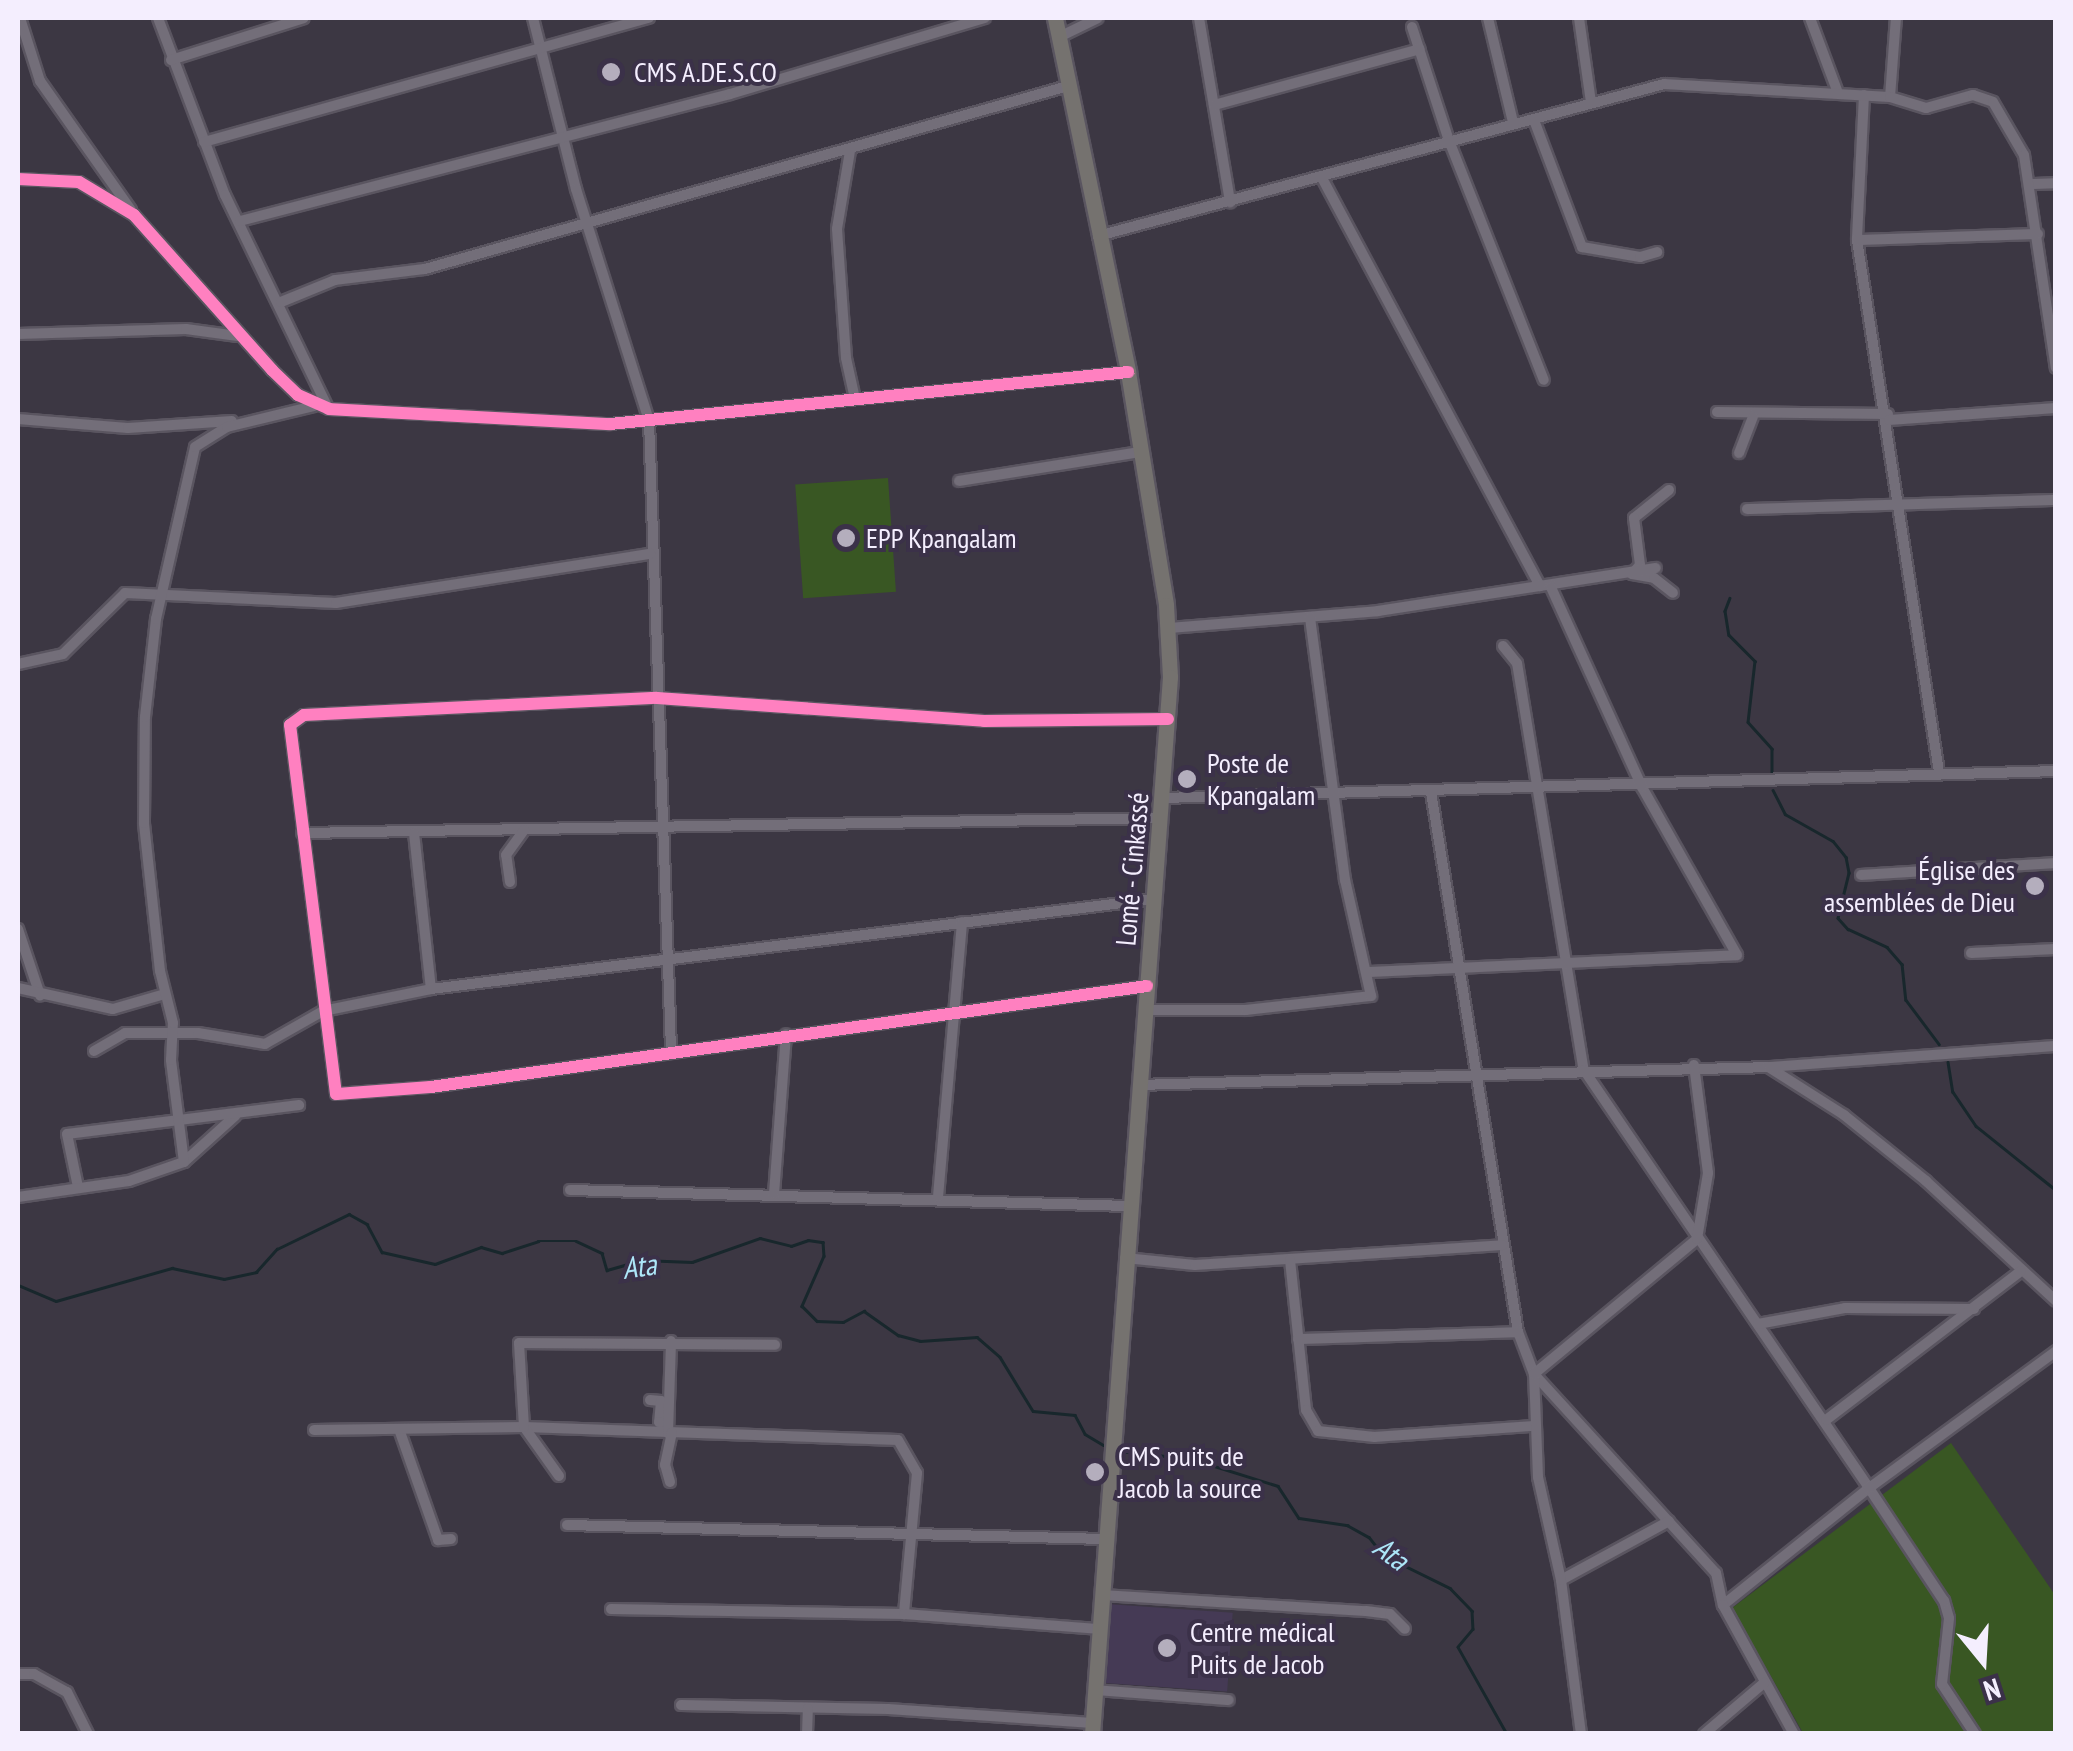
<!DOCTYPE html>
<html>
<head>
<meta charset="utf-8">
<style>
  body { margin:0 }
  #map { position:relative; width:2073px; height:1751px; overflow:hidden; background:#3c3743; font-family:"PT Sans Narrow",sans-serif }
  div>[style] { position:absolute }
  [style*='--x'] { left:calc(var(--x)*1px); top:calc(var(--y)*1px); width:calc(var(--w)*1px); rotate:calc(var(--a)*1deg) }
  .built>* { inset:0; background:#453a55; transform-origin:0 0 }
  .green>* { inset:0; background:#395723; transform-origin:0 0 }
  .stream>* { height:2.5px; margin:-1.25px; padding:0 1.25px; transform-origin:1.25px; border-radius:1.25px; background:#18272c }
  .roads { filter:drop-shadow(2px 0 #5a5560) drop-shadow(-2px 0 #5a5560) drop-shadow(0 2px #5a5560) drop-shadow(0 -2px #5a5560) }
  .minor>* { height:10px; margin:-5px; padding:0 5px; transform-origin:5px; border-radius:5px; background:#736e79 }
  .highway>* { height:15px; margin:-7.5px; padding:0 7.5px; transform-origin:7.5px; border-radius:7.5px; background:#75726f }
  .cycleway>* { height:12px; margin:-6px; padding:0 6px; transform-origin:6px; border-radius:6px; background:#ff80c0 }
  .dots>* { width:28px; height:28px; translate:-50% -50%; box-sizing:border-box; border:5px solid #3b3149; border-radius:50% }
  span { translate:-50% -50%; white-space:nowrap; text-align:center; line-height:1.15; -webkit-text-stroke:8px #3b3149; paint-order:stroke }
  .poi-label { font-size:28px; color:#f4eefe }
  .left { translate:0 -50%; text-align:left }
  .right { translate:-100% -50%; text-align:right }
  .street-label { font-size:28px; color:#f4eefe }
  .water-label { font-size:30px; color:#ade6f8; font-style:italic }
  .frame { position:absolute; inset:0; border:20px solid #f4eefe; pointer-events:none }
  .north { position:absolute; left:1933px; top:1611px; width:100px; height:100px; -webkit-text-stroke:8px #3b3149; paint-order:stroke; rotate:162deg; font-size:28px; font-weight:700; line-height:40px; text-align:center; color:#f4eefe }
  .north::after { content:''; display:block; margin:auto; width:35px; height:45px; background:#f4eefe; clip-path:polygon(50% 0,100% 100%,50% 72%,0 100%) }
</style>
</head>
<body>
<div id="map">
  <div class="built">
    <i style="left:1107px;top:1604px;width:126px;height:79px;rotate:4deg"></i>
  </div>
  <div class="green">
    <i style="left:888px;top:478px;width:114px;height:93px;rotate:86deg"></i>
    <i style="clip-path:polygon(1951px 1443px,2055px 1595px,2055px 1733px,1803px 1733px,1732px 1608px)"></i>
  </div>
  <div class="stream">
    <i style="--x:1730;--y:598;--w:14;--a:111"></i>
    <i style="--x:1725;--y:611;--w:24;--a:81"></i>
    <i style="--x:1729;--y:635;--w:37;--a:45"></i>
    <i style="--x:1755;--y:661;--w:61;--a:96.5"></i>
    <i style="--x:1748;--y:722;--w:36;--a:48"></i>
    <i style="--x:1772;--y:749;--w:24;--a:90"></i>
    <i style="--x:1773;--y:790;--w:27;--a:63"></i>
    <i style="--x:1785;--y:814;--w:55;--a:29.4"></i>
    <i style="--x:1833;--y:841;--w:21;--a:51"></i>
    <i style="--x:1846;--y:857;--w:16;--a:79"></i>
    <i style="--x:1849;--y:873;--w:46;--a:103.7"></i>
    <i style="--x:1838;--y:918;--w:15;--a:48"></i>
    <i style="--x:1848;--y:929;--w:43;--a:24.8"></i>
    <i style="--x:1887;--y:947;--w:23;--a:49"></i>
    <i style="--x:1902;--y:964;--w:36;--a:84"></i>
    <i style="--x:1906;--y:1000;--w:55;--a:53.1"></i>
    <i style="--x:1948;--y:1062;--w:30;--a:81"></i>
    <i style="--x:1953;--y:1092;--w:41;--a:55.9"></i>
    <i style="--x:1976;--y:1126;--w:102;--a:38.7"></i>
    <i style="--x:18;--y:1285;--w:41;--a:22.8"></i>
    <i style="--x:56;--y:1301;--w:121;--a:-15.9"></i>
    <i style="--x:172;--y:1268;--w:53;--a:11.9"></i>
    <i style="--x:224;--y:1279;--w:33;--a:-12"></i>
    <i style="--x:256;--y:1272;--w:31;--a:-48"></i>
    <i style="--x:277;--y:1249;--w:80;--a:-25.9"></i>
    <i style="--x:349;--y:1214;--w:21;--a:29"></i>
    <i style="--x:367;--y:1224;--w:32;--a:62"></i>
    <i style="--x:382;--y:1252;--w:54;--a:12.8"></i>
    <i style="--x:435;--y:1264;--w:49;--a:-20.3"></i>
    <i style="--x:481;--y:1247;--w:22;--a:16"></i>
    <i style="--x:502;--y:1253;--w:38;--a:-18"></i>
    <i style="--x:538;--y:1241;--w:38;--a:0"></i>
    <i style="--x:576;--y:1241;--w:29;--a:25"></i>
    <i style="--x:602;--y:1253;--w:18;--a:74"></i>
    <i style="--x:607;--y:1270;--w:35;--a:-16"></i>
    <i style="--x:641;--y:1260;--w:51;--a:2.2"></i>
    <i style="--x:692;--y:1262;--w:72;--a:-19.4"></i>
    <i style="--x:760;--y:1238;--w:32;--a:14"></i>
    <i style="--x:791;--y:1246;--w:18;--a:-19"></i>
    <i style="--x:808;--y:1240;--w:15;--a:8"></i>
    <i style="--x:823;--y:1242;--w:14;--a:86"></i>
    <i style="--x:824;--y:1256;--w:55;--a:113.7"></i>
    <i style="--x:802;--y:1306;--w:21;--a:45"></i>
    <i style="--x:817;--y:1321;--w:26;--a:2"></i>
    <i style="--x:843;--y:1322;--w:24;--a:-28"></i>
    <i style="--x:864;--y:1311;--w:42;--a:35.2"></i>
    <i style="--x:898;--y:1335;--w:23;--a:15"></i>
    <i style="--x:920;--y:1341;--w:57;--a:-4"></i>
    <i style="--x:977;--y:1337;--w:30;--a:41"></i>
    <i style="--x:1000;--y:1357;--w:63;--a:58.6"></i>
    <i style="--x:1033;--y:1411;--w:42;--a:5.4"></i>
    <i style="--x:1075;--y:1415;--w:21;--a:62"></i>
    <i style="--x:1085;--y:1434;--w:21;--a:31"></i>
    <i style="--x:1121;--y:1451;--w:71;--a:6.4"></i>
    <i style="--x:1192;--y:1459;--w:90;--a:17.4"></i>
    <i style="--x:1278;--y:1486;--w:38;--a:57"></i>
    <i style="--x:1299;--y:1518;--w:49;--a:8.3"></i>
    <i style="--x:1347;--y:1525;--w:25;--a:29"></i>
    <i style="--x:1369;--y:1537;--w:23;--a:52"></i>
    <i style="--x:1383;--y:1555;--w:75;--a:26.2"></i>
    <i style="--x:1450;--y:1588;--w:32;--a:46"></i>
    <i style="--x:1472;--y:1611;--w:18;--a:87"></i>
    <i style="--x:1473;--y:1629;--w:23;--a:130"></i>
    <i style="--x:1458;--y:1647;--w:100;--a:60.6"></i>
  </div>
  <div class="roads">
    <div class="minor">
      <i style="--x:20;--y:18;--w:66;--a:72.4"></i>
      <i style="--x:40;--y:81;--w:158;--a:54.8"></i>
      <i style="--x:158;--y:18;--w:189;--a:69.3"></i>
      <i style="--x:225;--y:195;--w:237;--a:64.2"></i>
      <i style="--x:533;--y:18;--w:176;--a:75.9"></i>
      <i style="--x:576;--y:189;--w:242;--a:72.5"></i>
      <i style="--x:649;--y:420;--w:629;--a:88"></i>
      <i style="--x:1199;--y:18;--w:187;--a:80.4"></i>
      <i style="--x:1488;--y:18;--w:107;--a:76.5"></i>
      <i style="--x:1579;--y:18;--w:85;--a:81.9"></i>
      <i style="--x:1810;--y:18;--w:80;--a:69.5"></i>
      <i style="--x:1412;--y:27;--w:117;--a:72"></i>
      <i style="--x:1448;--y:138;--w:260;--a:68.4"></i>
      <i style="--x:1059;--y:37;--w:43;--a:-26"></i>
      <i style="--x:171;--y:60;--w:139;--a:-17.5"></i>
      <i style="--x:1864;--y:95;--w:145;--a:92.8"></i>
      <i style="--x:1857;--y:240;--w:538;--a:81.24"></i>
      <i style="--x:1890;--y:97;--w:79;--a:-85.7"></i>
      <i style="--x:1214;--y:105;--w:213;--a:-15.2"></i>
      <i style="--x:1534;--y:120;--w:136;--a:69.3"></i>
      <i style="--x:1582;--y:247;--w:59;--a:9.8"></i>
      <i style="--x:1640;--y:257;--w:18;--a:-16"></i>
      <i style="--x:204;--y:142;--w:462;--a:-15.6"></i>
      <i style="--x:850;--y:151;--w:79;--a:99.5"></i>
      <i style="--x:837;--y:229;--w:129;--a:86"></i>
      <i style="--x:846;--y:358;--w:42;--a:77.6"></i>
      <i style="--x:1321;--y:176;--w:465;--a:61.9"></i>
      <i style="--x:18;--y:179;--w:61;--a:2.8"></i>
      <i style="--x:79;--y:182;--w:64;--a:31"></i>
      <i style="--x:134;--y:215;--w:208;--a:48.3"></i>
      <i style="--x:272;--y:370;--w:36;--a:44"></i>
      <i style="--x:298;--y:395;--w:34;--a:24"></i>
      <i style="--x:329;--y:409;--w:281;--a:3.1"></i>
      <i style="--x:610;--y:424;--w:521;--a:-5.73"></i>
      <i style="--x:2032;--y:184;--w:24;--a:-2"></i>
      <i style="--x:240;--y:221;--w:506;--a:-14.53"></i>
      <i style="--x:730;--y:94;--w:266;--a:-16.6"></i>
      <i style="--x:1098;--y:236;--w:586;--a:-15.03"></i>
      <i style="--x:1664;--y:84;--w:226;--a:3.3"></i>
      <i style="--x:1890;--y:97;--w:38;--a:17"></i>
      <i style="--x:1926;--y:108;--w:49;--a:-15.5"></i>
      <i style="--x:1973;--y:95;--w:21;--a:19"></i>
      <i style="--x:1993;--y:102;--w:61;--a:59.7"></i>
      <i style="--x:2024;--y:155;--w:215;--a:81.5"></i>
      <i style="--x:1857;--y:240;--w:181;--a:-1.9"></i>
      <i style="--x:281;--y:302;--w:58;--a:-22.2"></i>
      <i style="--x:335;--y:280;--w:91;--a:-7"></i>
      <i style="--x:425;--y:269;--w:669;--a:-15.89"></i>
      <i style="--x:18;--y:334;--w:168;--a:-1.7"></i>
      <i style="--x:186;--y:329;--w:52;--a:7.7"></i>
      <i style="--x:1717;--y:412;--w:171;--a:0.7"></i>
      <i style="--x:18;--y:419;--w:110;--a:4.7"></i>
      <i style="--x:128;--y:428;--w:104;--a:-3.9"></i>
      <i style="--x:1889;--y:420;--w:167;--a:-4.1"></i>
      <i style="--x:1739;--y:453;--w:39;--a:-69"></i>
      <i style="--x:959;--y:481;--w:183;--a:-9.1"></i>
      <i style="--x:1669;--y:490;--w:45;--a:141.3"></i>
      <i style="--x:1634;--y:518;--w:47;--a:82.7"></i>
      <i style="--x:1640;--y:565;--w:12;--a:132"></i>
      <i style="--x:1632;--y:574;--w:22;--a:10"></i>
      <i style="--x:1654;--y:578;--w:24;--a:38"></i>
      <i style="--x:1747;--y:509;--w:309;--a:-1.7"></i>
      <i style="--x:1168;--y:628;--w:211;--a:-4.6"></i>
      <i style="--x:1378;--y:611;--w:281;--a:-8.8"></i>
      <i style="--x:1503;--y:646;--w:22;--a:51"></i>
      <i style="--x:1517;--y:663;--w:412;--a:80.7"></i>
      <i style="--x:1584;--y:1070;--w:506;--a:55.71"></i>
      <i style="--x:1869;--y:1488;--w:187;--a:141.3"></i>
      <i style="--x:18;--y:664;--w:46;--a:-12.5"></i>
      <i style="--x:63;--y:654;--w:87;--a:-44.5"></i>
      <i style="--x:125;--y:593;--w:211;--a:2.7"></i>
      <i style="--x:336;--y:603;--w:318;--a:-8.9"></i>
      <i style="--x:1431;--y:792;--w:547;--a:80.85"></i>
      <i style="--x:1518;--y:1332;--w:45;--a:69.1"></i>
      <i style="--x:1534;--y:1374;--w:270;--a:47.6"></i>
      <i style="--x:1716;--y:1573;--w:33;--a:78"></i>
      <i style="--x:1723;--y:1605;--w:147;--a:61.2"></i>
      <i style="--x:1163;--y:798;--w:893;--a:-1.73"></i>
      <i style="--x:302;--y:833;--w:860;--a:-1"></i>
      <i style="--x:414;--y:833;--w:157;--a:83.8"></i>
      <i style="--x:1861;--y:875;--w:195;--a:-3.5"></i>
      <i style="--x:510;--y:882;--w:27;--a:-98"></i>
      <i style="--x:506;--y:855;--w:31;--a:-54"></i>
      <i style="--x:18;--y:929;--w:70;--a:71.6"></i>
      <i style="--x:1971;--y:953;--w:85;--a:-2.7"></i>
      <i style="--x:1369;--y:972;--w:368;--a:-2.6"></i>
      <i style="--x:1737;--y:955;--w:193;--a:-119.5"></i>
      <i style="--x:1642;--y:787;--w:220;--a:-114.5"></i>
      <i style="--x:1147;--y:986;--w:723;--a:171.97"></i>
      <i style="--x:431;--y:1087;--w:95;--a:175.8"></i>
      <i style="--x:336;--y:1094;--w:372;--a:-97.1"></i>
      <i style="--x:290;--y:725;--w:17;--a:-36"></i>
      <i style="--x:304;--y:715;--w:353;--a:-2.8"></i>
      <i style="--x:657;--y:698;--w:328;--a:4"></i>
      <i style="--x:984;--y:721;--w:184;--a:-0.6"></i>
      <i style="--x:18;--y:988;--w:97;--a:12.5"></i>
      <i style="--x:113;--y:1009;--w:54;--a:-16.1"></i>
      <i style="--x:1145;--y:1010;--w:101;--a:0"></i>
      <i style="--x:1246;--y:1010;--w:126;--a:-6.4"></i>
      <i style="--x:1371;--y:996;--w:119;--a:-102.6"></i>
      <i style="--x:1345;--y:880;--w:265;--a:-97.6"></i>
      <i style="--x:94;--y:1051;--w:36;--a:-30"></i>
      <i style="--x:125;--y:1033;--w:73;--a:0"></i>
      <i style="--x:198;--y:1033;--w:68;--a:9.3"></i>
      <i style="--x:265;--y:1044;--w:67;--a:-29.6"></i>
      <i style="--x:323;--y:1011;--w:110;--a:-11.5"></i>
      <i style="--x:431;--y:989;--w:729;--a:-7.1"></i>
      <i style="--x:1770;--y:1068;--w:88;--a:32.4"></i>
      <i style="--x:1844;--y:1115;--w:105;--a:38.8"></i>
      <i style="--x:1926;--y:1181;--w:177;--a:42.7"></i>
      <i style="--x:1138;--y:1085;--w:631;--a:-1.63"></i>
      <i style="--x:1769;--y:1067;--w:288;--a:-4.2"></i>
      <i style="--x:184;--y:1162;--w:69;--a:-42"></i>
      <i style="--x:78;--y:1187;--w:54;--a:-101.7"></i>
      <i style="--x:67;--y:1134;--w:234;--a:-7.1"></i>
      <i style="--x:570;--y:1190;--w:558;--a:1.64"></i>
      <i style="--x:774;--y:1194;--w:160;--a:-85.7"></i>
      <i style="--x:18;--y:1197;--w:112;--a:-8.2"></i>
      <i style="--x:129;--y:1181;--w:58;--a:-19.1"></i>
      <i style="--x:184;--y:1162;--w:103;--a:-97.3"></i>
      <i style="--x:171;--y:1060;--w:37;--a:-87"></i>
      <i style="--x:173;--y:1023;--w:54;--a:-104"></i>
      <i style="--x:160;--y:971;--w:149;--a:-96.2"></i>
      <i style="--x:144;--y:823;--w:106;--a:-89.5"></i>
      <i style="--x:145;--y:717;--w:99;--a:-83.6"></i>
      <i style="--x:156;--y:619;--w:176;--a:-77.2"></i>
      <i style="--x:195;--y:447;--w:38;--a:-32"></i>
      <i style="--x:227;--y:427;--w:89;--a:-13.6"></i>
      <i style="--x:938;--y:1197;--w:276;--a:-85"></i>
      <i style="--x:1125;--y:1258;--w:70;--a:5.7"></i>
      <i style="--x:1195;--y:1265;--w:308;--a:-3.7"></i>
      <i style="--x:1290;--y:1260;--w:151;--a:83.9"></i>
      <i style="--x:1306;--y:1410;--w:24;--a:60"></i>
      <i style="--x:1318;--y:1431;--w:57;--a:6"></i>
      <i style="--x:1375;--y:1437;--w:158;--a:-4"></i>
      <i style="--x:1758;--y:1324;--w:88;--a:-10.4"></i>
      <i style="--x:1845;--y:1308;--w:129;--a:0.4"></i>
      <i style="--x:1298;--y:1339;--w:220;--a:-1.8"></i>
      <i style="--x:650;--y:1400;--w:11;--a:5"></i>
      <i style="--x:661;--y:1401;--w:21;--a:95"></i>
      <i style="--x:659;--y:1422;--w:9;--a:13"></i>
      <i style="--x:1826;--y:1420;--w:245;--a:-37.4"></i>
      <i style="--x:399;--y:1429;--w:118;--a:70.6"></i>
      <i style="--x:438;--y:1540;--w:13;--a:-4"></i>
      <i style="--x:314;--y:1430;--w:210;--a:-0.8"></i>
      <i style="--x:524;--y:1427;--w:374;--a:2"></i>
      <i style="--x:898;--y:1440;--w:38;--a:60"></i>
      <i style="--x:917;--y:1473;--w:142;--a:95.3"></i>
      <i style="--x:668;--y:1433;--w:92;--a:-88.1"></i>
      <i style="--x:559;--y:1476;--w:60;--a:-125.5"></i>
      <i style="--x:524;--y:1427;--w:84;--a:-93.4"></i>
      <i style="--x:519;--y:1343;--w:256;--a:0.4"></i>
      <i style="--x:670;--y:1482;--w:18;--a:-106"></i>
      <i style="--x:665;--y:1465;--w:33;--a:-78"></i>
      <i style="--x:567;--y:1525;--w:539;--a:1.49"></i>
      <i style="--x:1561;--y:1580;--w:123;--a:-28.6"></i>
      <i style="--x:1102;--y:1595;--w:264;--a:3.5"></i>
      <i style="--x:1366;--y:1611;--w:24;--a:7"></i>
      <i style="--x:1390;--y:1614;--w:21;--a:45"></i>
      <i style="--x:611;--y:1609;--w:293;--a:1"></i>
      <i style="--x:904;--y:1614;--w:197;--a:4.4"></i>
      <i style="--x:18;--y:1674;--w:16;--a:0"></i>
      <i style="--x:34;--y:1674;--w:38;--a:29"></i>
      <i style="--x:67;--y:1692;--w:47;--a:63.4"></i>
      <i style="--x:1095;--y:1690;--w:134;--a:4.3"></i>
      <i style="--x:681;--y:1705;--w:207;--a:1.1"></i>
      <i style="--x:888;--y:1709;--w:205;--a:3.9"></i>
      <i style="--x:807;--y:1734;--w:25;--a:-88"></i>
      <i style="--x:1581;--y:1734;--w:155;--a:-97.4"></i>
      <i style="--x:1561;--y:1580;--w:106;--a:-102.6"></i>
      <i style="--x:1538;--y:1477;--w:103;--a:-92.2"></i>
      <i style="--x:1534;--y:1374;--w:212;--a:-39.6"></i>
      <i style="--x:1697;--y:1239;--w:67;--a:-80.5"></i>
      <i style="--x:1708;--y:1173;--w:109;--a:-97.4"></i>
      <i style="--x:1704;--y:1734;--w:79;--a:-40.4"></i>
      <i style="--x:1975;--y:1734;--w:60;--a:-123.4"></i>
      <i style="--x:1942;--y:1684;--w:66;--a:-83.9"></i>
      <i style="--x:1949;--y:1618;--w:18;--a:-106"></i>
      <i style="--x:1944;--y:1601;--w:136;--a:-123.6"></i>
      <i style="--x:1869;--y:1488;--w:232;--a:-36.2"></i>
    </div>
    <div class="highway">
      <i style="--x:1055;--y:18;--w:361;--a:78.3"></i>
      <i style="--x:1128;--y:372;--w:236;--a:80.7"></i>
      <i style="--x:1166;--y:605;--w:72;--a:86.8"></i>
      <i style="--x:1170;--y:677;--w:1060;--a:94.22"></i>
    </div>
  </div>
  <div class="cycleway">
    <i style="--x:18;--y:179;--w:61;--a:2.8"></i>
    <i style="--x:79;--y:182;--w:64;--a:31"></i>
    <i style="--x:134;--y:215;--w:208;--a:48.3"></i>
    <i style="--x:272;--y:370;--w:36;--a:44"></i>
    <i style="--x:298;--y:395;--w:34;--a:24"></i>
    <i style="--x:329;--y:409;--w:281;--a:3.1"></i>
    <i style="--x:610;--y:424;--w:521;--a:-5.73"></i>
    <i style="--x:1147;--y:986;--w:723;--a:171.97"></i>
    <i style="--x:431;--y:1087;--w:95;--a:175.8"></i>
    <i style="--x:336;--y:1094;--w:372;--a:-97.1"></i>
    <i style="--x:290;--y:725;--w:17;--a:-36"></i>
    <i style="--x:304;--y:715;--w:353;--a:-2.8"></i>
    <i style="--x:657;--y:698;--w:328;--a:4"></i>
    <i style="--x:984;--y:721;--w:184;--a:-0.6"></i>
  </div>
  <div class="dots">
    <i style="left:611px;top:72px;background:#b4aebd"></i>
    <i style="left:846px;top:538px;background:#b4aebd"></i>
    <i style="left:1187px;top:779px;background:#b4aebd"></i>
    <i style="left:2035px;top:886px;background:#b4aebd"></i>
    <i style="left:1095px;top:1472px;background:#b4aebd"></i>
    <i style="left:1167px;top:1648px;background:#b4aebd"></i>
  </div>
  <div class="poi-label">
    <span class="left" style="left:634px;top:72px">CMS A.DE.S.CO</span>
    <span class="left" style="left:866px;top:538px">EPP Kpangalam</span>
    <span class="left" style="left:1207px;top:779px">Poste de<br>Kpangalam</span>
    <span class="right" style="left:2015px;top:886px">Église des<br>assemblées de Dieu</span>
    <span class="left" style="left:1118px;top:1472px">CMS puits de<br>Jacob la source</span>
    <span class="left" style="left:1190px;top:1648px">Centre médical<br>Puits de Jacob</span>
  </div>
  <div class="street-label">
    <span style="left:1132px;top:869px;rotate:-85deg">Lomé - Cinkassé</span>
  </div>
  <div class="water-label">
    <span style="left:639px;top:1266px;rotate:-8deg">Ata</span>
    <span style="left:1391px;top:1553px;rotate:36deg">Ata</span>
  </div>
  <div class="frame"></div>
  <div class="north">N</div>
</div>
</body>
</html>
